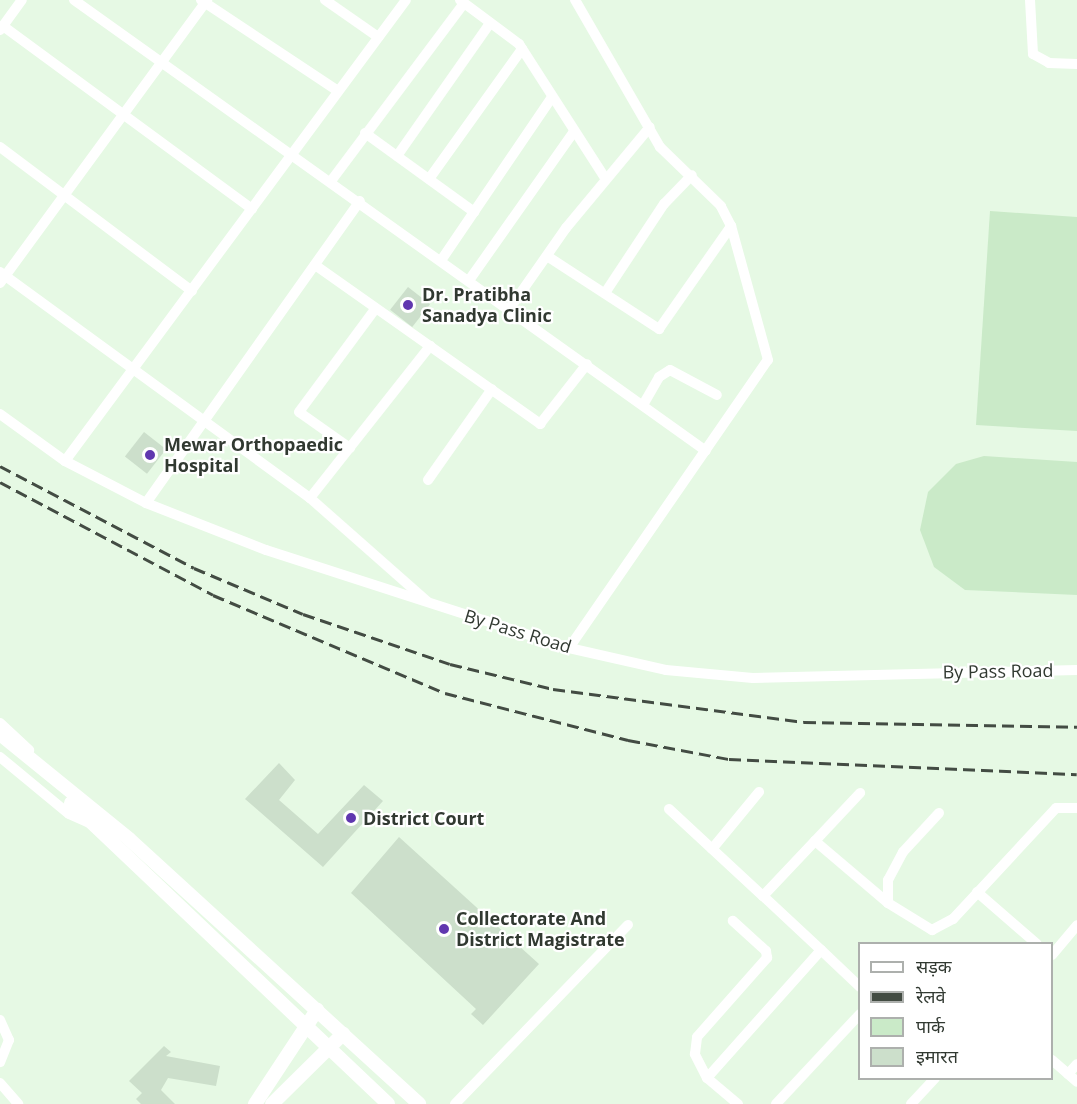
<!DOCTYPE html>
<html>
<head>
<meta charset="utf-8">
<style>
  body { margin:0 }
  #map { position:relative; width:1077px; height:1104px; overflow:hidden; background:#e6f9e4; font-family:"Open Sans","Noto Sans Devanagari",sans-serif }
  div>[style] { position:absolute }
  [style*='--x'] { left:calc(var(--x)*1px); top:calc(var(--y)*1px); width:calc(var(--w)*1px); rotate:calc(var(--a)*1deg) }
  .green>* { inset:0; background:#caeac8 }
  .building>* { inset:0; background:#ccdfcb; transform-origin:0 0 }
  .minor>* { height:10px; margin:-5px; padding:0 5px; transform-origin:5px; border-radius:5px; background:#fff }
  .major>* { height:14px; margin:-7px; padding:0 7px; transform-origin:7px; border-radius:7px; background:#fff }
  .rail>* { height:3px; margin-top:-1.5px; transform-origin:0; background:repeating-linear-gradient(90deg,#434c43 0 12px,transparent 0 18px) }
  .dots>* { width:16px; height:16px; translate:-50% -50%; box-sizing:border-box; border:3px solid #fff; border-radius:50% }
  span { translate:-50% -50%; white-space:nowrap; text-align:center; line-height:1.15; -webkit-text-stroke:4.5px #fff; paint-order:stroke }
  .poi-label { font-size:18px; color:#313931; font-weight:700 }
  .left { translate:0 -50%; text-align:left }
  .street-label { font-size:18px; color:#313931 }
  .legend { position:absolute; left:858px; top:942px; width:195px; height:138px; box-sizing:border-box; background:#fff; border:2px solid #adb0ad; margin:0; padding:8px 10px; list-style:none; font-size:18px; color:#313931 }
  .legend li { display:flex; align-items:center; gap:12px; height:30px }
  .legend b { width:30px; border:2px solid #adb0ad }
</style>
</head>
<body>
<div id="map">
  <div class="green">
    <i style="clip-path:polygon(990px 211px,1077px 217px,1077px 431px,976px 425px)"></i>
    <i style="clip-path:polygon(984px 456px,1077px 462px,1077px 595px,965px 590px,934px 567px,920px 530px,928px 492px,956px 464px)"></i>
  </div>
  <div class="building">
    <i style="left:408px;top:287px;width:28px;height:29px;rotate:38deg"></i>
    <i style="left:144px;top:432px;width:28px;height:31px;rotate:38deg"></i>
    <i style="clip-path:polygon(279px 763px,295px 780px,279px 800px,318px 834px,364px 785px,383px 801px,323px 867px,245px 799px)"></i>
    <i style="clip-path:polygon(399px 837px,539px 964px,483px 1025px,471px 1014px,476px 1009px,351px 893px)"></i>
    <i style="clip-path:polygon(164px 1046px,171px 1052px,166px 1056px,220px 1066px,216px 1086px,168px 1078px,161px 1090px,175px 1104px,141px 1104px,136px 1099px,142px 1093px,129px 1081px)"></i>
  </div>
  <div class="minor">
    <i style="--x:74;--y:0;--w:776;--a:35.51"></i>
    <i style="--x:201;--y:0;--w:164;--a:33.6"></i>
    <i style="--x:325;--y:0;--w:65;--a:34.9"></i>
    <i style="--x:460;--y:0;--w:74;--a:36.7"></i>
    <i style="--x:519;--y:44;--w:159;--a:57.3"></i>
    <i style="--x:1030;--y:0;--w:54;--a:86.8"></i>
    <i style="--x:1033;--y:54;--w:18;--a:29"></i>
    <i style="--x:1049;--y:63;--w:28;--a:2"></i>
    <i style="--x:3;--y:26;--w:309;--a:36.3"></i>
    <i style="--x:0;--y:30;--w:37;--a:-54"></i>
    <i style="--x:365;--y:133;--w:135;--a:35.9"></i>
    <i style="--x:0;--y:147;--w:240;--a:36.9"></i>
    <i style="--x:397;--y:156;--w:162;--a:-55"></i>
    <i style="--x:429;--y:179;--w:160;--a:-54.4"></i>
    <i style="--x:331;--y:181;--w:222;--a:-53.2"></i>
    <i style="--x:547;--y:256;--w:134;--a:33.1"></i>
    <i style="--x:659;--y:329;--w:126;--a:-55"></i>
    <i style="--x:442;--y:259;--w:196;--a:-55.8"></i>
    <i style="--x:315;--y:265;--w:276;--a:35.2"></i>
    <i style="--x:540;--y:424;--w:76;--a:-51.9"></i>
    <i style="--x:0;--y:272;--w:384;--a:36.1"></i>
    <i style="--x:310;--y:498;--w:156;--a:41.4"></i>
    <i style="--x:470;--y:279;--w:179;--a:-54.8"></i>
    <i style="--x:0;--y:283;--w:351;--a:-53.8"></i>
    <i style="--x:605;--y:293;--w:107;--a:-56.5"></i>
    <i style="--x:664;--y:204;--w:40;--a:-46"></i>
    <i style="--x:510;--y:308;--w:98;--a:-55"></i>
    <i style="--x:566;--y:228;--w:131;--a:-50.3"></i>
    <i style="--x:643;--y:405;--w:32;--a:-60"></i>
    <i style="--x:659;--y:377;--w:13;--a:-32"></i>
    <i style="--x:670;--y:370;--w:53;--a:28"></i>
    <i style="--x:0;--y:414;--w:80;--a:35.9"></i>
    <i style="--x:65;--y:461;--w:91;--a:27.4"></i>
    <i style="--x:146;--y:503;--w:129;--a:21.4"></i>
    <i style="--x:266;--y:550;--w:318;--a:17.9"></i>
    <i style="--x:569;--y:648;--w:99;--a:12.8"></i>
    <i style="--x:666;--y:670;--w:87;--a:5.3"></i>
    <i style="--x:753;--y:678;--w:324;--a:-1.4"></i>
    <i style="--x:350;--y:448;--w:62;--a:-144.8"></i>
    <i style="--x:299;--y:412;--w:129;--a:-53.5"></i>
    <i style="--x:65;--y:461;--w:573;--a:-53.51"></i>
    <i style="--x:428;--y:480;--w:111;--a:-54.9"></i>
    <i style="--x:310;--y:498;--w:194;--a:-51.7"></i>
    <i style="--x:146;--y:503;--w:370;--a:-54.7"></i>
    <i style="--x:569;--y:648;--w:350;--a:-55.4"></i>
    <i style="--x:768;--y:360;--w:139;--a:-105.4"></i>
    <i style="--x:731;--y:226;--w:22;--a:-117"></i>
    <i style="--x:721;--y:206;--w:85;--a:-136"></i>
    <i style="--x:660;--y:147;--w:170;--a:-120"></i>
    <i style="--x:0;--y:723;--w:40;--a:43"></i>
    <i style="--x:0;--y:757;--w:89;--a:39.6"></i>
    <i style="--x:69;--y:814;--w:24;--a:24"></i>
    <i style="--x:669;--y:809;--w:128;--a:42.8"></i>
    <i style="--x:939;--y:813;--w:53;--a:132.7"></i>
    <i style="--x:903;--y:852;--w:32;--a:118"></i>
    <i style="--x:888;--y:880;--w:23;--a:90"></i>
    <i style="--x:888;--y:903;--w:52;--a:31.5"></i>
    <i style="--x:932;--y:930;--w:24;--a:-28"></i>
    <i style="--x:953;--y:919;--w:151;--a:-47.1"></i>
    <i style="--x:1056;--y:808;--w:21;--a:0"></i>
    <i style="--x:815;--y:841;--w:66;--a:-46.8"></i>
    <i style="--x:712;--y:849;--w:74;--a:-50.5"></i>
    <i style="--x:977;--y:892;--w:79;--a:40.9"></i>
    <i style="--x:821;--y:950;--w:79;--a:-137"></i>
    <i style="--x:763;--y:896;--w:76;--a:-46.6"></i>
    <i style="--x:815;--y:841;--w:96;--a:40.3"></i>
    <i style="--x:1052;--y:955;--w:39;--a:-50"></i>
    <i style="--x:0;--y:1020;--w:22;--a:66"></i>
    <i style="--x:9;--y:1040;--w:24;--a:112"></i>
    <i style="--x:1052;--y:1060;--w:33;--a:41"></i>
    <i style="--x:1068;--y:1074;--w:13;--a:-48"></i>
    <i style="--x:707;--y:1078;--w:27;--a:-117"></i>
    <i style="--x:695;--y:1054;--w:17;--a:-83"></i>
    <i style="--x:697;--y:1037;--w:106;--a:-48.5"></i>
    <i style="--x:767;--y:958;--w:7;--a:-98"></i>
    <i style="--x:766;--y:951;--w:45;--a:-137.7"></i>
    <i style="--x:0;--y:1083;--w:28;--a:49"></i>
    <i style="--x:455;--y:1104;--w:249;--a:-46"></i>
    <i style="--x:738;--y:1104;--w:40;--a:-140"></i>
    <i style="--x:707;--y:1078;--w:171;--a:-48.3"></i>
    <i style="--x:821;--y:950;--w:54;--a:43.5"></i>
    <i style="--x:776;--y:1104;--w:123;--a:-47"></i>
    <i style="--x:911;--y:1104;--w:35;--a:-47"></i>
  </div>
  <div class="major">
    <i style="--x:0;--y:734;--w:166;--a:39.1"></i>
    <i style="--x:129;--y:839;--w:393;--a:42.4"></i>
    <i style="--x:71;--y:803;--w:437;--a:43.5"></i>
    <i style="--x:255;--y:1104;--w:113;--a:-56.6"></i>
    <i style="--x:272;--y:1104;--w:100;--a:-44.6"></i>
  </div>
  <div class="rail">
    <i style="--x:0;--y:466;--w:219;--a:27.7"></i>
    <i style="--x:194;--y:568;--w:118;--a:22.9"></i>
    <i style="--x:303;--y:614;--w:155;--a:18.8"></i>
    <i style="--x:450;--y:664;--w:106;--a:13.6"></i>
    <i style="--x:553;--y:689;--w:253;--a:7.5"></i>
    <i style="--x:804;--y:722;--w:273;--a:1"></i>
    <i style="--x:0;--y:482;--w:241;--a:27.9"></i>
    <i style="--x:213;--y:595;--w:252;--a:22.9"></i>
    <i style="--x:445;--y:693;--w:189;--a:14.4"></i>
    <i style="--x:628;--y:740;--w:103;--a:10.7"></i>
    <i style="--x:729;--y:759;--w:348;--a:2.5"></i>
  </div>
  <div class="dots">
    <i style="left:408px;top:305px;background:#6037af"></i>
    <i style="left:150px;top:455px;background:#6037af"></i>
    <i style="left:351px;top:818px;background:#6037af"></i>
    <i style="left:444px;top:929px;background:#6037af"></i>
  </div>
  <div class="poi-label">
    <span class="left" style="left:422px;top:305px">Dr. Pratibha<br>Sanadya Clinic</span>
    <span class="left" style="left:164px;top:455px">Mewar Orthopaedic<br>Hospital</span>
    <span class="left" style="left:363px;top:818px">District Court</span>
    <span class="left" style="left:456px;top:929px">Collectorate And<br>District Magistrate</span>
  </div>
  <div class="street-label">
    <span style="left:518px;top:631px;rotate:17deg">By Pass Road</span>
    <span style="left:998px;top:671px;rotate:-1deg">By Pass Road</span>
  </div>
  <ul class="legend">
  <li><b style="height:8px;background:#fff"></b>सड़क</li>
  <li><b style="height:8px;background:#434c43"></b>रेलवे</li>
  <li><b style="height:16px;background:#caeac8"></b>पार्क</li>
  <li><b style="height:16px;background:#ccdfcb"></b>इमारत</li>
  </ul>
</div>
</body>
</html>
